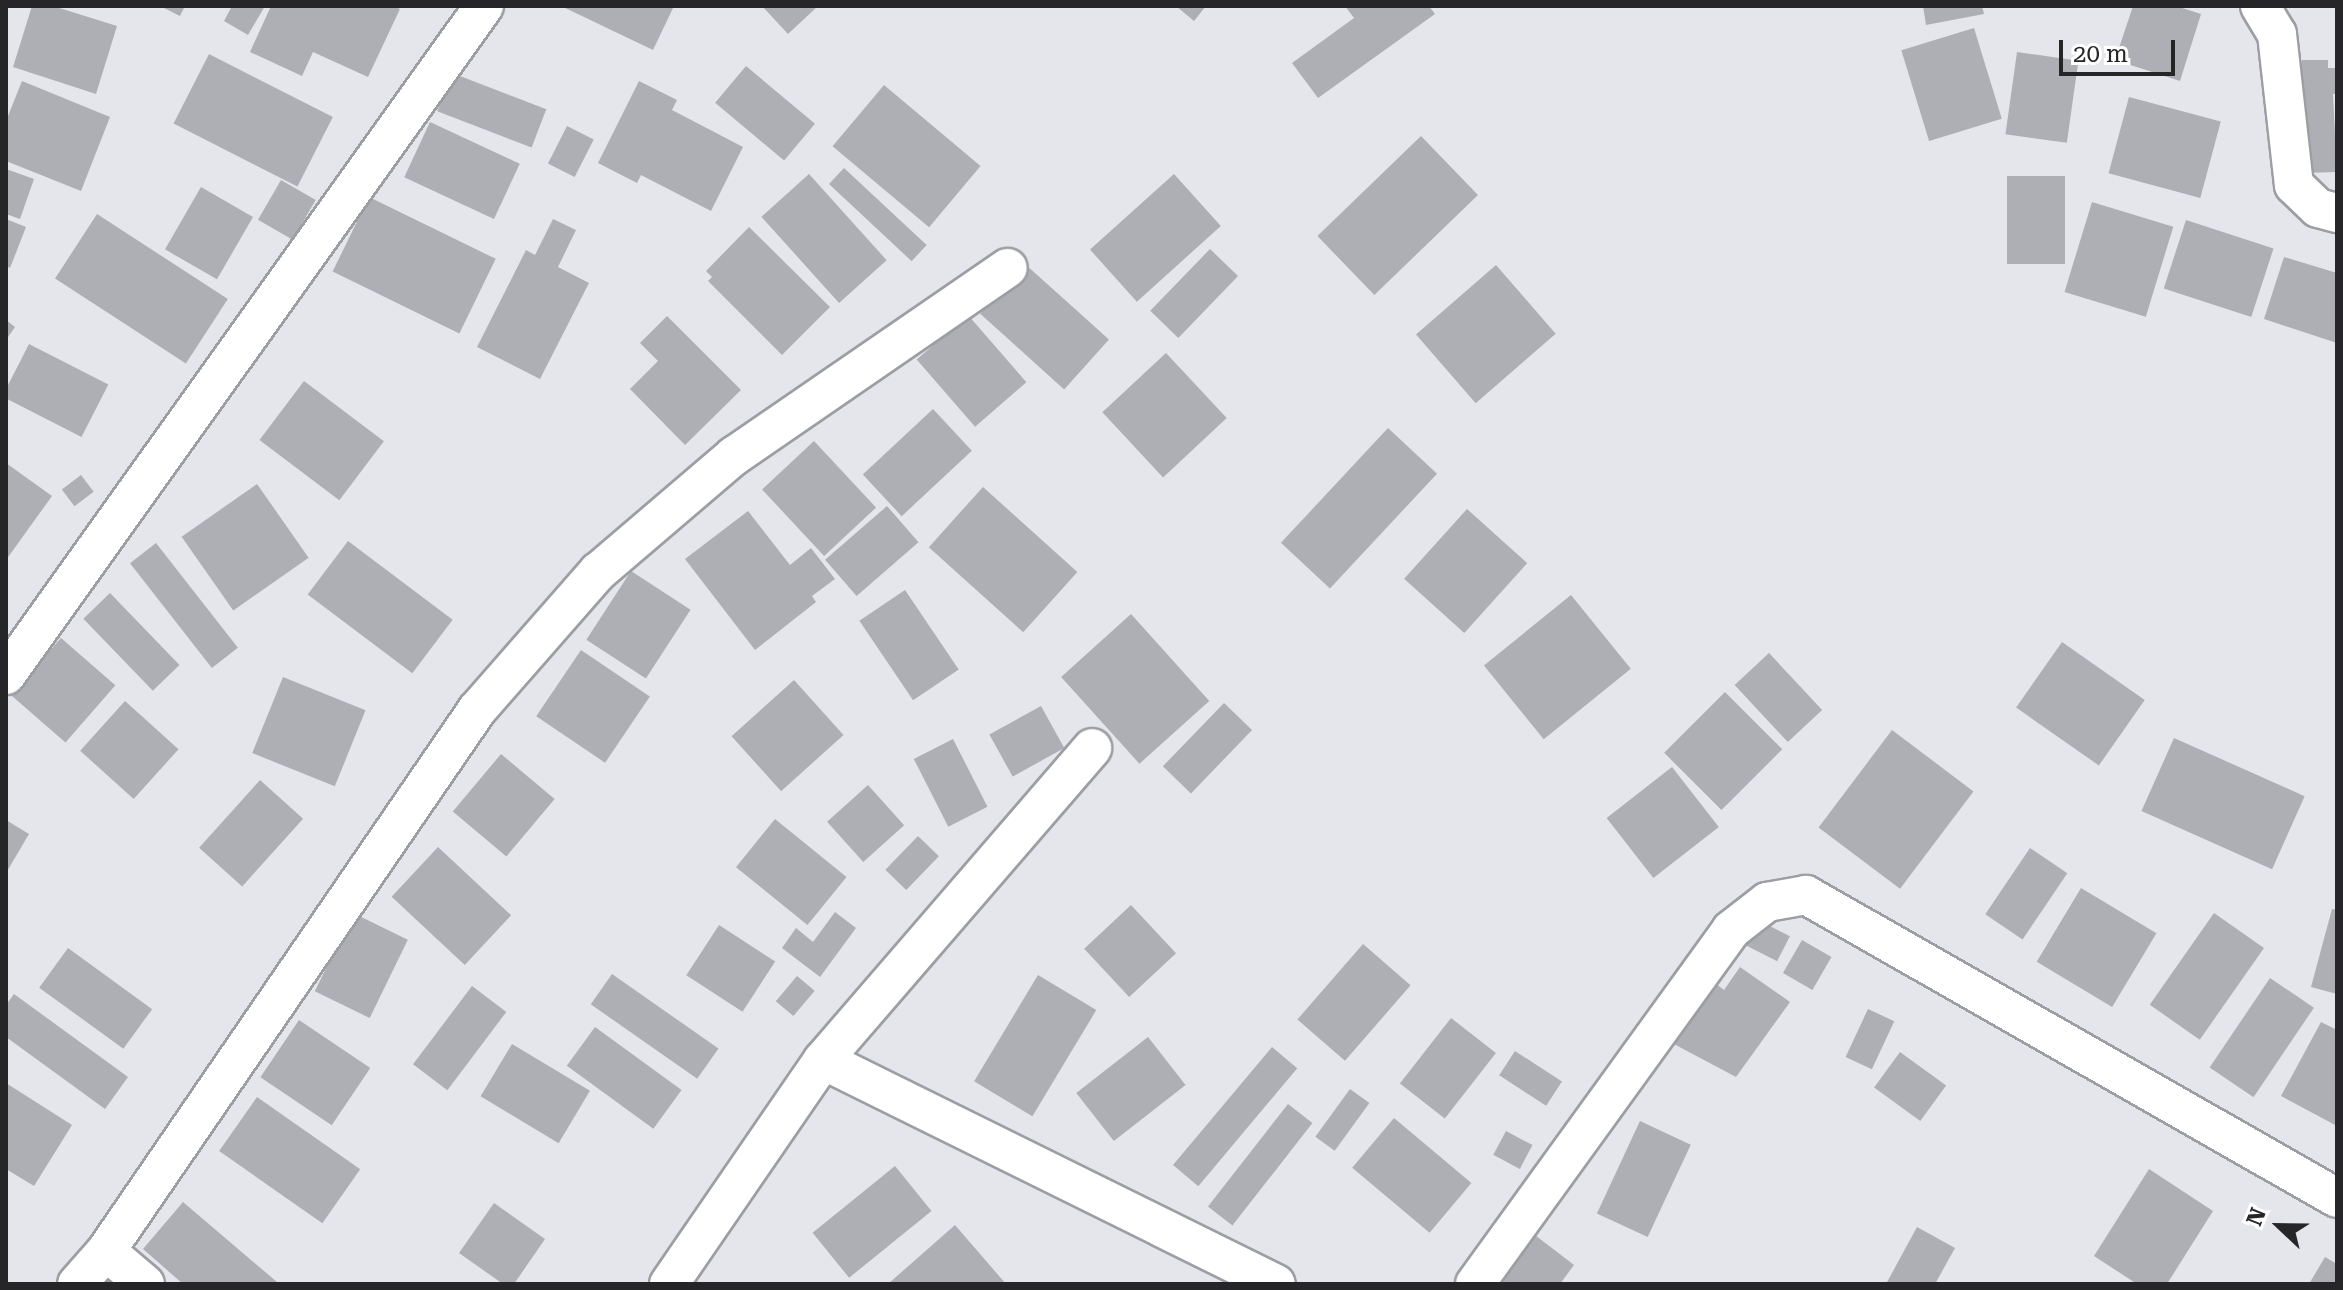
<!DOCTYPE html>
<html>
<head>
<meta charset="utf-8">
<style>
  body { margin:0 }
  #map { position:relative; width:2343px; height:1290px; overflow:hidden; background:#e5e6ec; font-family:"Roboto Serif",serif }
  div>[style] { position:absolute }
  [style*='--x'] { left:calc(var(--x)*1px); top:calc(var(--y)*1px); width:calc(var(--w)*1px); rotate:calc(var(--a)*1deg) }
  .building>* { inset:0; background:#adafb5; transform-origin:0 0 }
  .roads { filter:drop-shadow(2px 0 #9d9ea4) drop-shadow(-2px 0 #9d9ea4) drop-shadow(0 2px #9d9ea4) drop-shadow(0 -2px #9d9ea4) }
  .minor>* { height:38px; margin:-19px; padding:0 19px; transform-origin:19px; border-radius:19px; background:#fff }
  span { translate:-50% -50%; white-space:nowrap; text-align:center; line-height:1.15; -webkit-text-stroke:6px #fff; paint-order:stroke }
  .frame { position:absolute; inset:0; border:8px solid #262629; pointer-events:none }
  .north { position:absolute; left:2239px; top:1186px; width:80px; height:80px; -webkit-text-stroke:6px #fff; paint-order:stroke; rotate:292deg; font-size:22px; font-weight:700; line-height:32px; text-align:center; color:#262629 }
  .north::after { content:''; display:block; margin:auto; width:28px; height:36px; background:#262629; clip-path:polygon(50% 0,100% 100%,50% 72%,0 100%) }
  .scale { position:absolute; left:2059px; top:40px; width:116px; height:36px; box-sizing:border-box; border:4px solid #262629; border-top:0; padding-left:10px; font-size:24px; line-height:28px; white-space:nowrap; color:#262629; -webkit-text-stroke:6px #fff; paint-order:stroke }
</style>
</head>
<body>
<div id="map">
  <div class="building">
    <i style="clip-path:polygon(32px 6px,53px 6px,117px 26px,96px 94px,13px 67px)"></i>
    <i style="clip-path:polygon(160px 6px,185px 6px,180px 16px)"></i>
    <i style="clip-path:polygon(232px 6px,265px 6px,248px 35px,224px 21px)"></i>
    <i style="clip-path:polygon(271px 6px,393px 6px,400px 9px,368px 77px,313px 52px,302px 76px,250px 52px)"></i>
    <i style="clip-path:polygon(561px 6px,674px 6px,653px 50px)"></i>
    <i style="clip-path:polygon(762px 6px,818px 6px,788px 34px)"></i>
    <i style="clip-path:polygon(1176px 6px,1206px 6px,1194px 21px)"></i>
    <i style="clip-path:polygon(1345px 6px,1429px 6px,1435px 14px,1318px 98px,1292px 63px,1354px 18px)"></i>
    <i style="clip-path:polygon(1923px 6px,1982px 6px,1984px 14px,1926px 25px)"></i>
    <i style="clip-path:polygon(2133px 6px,2176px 6px,2201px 14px,2180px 81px,2115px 60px)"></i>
    <i style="left:1974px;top:28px;width:95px;height:76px;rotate:73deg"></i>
    <i style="left:2017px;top:52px;width:62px;height:83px;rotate:8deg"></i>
    <i style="left:209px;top:54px;width:139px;height:78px;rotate:27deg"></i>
    <i style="clip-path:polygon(2302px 60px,2328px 60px,2328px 68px,2337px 68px,2337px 94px,2333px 94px,2337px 172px,2302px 173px)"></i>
    <i style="left:746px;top:66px;width:90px;height:48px;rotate:40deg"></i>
    <i style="left:452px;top:73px;width:101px;height:41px;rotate:21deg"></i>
    <i style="clip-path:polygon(22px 81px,110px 117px,81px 191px,6px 161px,6px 121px)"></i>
    <i style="clip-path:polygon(639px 81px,677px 100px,672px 110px,743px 147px,711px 211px,641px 175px,637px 183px,598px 163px)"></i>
    <i style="left:884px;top:85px;width:126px;height:80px;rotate:40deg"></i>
    <i style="left:2129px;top:97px;width:95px;height:79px;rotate:15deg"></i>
    <i style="left:430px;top:122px;width:99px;height:61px;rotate:25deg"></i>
    <i style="left:567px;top:126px;width:30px;height:42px;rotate:27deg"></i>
    <i style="left:1421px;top:136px;width:82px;height:144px;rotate:46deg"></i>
    <i style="left:844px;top:168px;width:113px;height:22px;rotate:43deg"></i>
    <i style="clip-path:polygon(6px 169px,34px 179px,20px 219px,6px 214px)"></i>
    <i style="left:809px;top:174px;width:116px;height:64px;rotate:48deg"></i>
    <i style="left:1174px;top:174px;width:70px;height:113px;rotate:48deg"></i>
    <i style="left:2007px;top:176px;width:58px;height:88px"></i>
    <i style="left:281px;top:180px;width:40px;height:46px;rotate:30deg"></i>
    <i style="left:201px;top:187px;width:60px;height:72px;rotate:30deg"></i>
    <i style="left:369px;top:197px;width:141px;height:83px;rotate:26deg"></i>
    <i style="left:2092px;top:202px;width:85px;height:94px;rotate:17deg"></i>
    <i style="left:97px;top:214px;width:156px;height:77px;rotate:33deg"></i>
    <i style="clip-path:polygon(6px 219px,26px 227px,10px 268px,6px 266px)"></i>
    <i style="clip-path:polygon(553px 219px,576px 230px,558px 267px,589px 283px,540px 379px,477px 347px,526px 250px,535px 255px)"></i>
    <i style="left:2186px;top:220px;width:92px;height:72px;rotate:18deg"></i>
    <i style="clip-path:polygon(749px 227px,830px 307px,782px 355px,708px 281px,712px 277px,706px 271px)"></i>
    <i style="left:1210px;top:249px;width:39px;height:86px;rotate:44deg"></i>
    <i style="clip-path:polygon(2284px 257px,2337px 273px,2337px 343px,2264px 319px)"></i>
    <i style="left:1025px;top:264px;width:113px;height:67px;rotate:42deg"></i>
    <i style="left:1496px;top:265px;width:91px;height:106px;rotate:49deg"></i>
    <i style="left:968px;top:315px;width:89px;height:68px;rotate:49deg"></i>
    <i style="clip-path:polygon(667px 316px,741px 390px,685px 445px,630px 389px,658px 361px,640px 343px)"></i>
    <i style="clip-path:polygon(6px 320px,15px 327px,6px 340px)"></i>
    <i style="left:29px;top:344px;width:89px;height:59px;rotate:27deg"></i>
    <i style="left:1166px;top:353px;width:89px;height:87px;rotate:47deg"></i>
    <i style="left:304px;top:381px;width:100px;height:74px;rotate:37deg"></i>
    <i style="left:933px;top:409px;width:57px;height:96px;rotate:47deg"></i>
    <i style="left:1388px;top:428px;width:67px;height:157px;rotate:43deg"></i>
    <i style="left:814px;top:441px;width:91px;height:71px;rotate:47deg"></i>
    <i style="clip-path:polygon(6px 463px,52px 496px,6px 560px)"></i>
    <i style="left:81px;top:475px;width:21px;height:24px;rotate:53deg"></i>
    <i style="left:257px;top:484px;width:90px;height:92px;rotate:55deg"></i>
    <i style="left:983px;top:487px;width:127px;height:81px;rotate:42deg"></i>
    <i style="left:887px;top:506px;width:48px;height:82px;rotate:49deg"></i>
    <i style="left:1467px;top:509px;width:81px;height:94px;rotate:42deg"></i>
    <i style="clip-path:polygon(748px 511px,790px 565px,811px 548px,835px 579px,812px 596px,816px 602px,755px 650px,685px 559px)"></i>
    <i style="left:348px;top:541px;width:131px;height:67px;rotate:37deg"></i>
    <i style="left:156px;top:543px;width:133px;height:33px;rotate:52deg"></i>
    <i style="left:631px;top:571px;width:71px;height:82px;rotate:33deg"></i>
    <i style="left:905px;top:590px;width:96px;height:55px;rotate:56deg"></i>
    <i style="left:110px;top:593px;width:100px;height:37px;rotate:46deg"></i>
    <i style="left:1571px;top:595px;width:95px;height:112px;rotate:51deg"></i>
    <i style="left:1131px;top:614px;width:117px;height:94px;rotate:48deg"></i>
    <i style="left:61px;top:638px;width:72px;height:76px;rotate:41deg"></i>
    <i style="left:2062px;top:642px;width:101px;height:80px;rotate:35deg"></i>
    <i style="left:581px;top:650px;width:83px;height:80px;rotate:34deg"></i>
    <i style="left:1769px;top:653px;width:78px;height:47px;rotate:47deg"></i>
    <i style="left:283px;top:677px;width:89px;height:82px;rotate:22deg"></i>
    <i style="left:794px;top:680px;width:74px;height:84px;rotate:48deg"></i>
    <i style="left:1725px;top:692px;width:81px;height:86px;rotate:45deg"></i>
    <i style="left:125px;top:701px;width:72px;height:67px;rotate:42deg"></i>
    <i style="left:1224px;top:703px;width:39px;height:88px;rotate:44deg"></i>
    <i style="left:1041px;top:706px;width:48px;height:59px;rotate:61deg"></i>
    <i style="left:1892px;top:730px;width:102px;height:122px;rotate:37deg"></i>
    <i style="left:2174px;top:738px;width:143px;height:80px;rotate:24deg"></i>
    <i style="left:953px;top:739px;width:76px;height:44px;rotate:63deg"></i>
    <i style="left:501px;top:754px;width:70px;height:75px;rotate:40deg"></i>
    <i style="left:1672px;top:767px;width:76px;height:83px;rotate:52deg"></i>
    <i style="left:260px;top:780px;width:58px;height:91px;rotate:42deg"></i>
    <i style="left:868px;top:785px;width:54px;height:55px;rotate:48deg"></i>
    <i style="left:775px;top:819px;width:92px;height:62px;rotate:39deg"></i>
    <i style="clip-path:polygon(6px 820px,29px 834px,6px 873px)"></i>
    <i style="left:918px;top:836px;width:29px;height:47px;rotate:44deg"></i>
    <i style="left:438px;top:847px;width:100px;height:68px;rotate:43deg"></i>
    <i style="left:2030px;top:848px;width:45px;height:80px;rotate:34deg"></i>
    <i style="left:2081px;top:888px;width:88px;height:86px;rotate:31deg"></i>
    <i style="left:1131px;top:905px;width:66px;height:64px;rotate:47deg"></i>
    <i style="clip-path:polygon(2332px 909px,2337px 910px,2337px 994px,2311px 987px)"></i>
    <i style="clip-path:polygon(835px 912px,856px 928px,820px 977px,782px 948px,796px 928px,813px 942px)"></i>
    <i style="left:353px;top:913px;width:61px;height:87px;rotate:26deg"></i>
    <i style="left:2214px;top:913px;width:61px;height:112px;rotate:35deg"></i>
    <i style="left:1756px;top:919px;width:38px;height:28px;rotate:27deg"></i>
    <i style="left:719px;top:925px;width:67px;height:60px;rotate:33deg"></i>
    <i style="left:1802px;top:940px;width:34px;height:38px;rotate:30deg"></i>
    <i style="left:1363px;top:944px;width:63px;height:100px;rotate:41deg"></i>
    <i style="left:68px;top:948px;width:104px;height:49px;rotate:36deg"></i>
    <i style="clip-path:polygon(1740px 967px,1790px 1002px,1736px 1077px,1672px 1043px,1701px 990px,1715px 983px,1724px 990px)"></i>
    <i style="left:612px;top:974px;width:130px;height:37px;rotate:35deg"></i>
    <i style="left:1038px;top:975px;width:68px;height:124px;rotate:31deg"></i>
    <i style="left:797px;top:976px;width:23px;height:33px;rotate:40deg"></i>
    <i style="left:2270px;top:978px;width:53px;height:108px;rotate:34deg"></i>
    <i style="left:472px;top:986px;width:43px;height:98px;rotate:37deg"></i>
    <i style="clip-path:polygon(14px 994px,128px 1077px,105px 1109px,6px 1037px,6px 1005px)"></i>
    <i style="left:1868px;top:1009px;width:29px;height:53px;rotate:25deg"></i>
    <i style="left:1451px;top:1018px;width:57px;height:83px;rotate:38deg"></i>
    <i style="left:299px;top:1020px;width:86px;height:69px;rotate:34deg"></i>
    <i style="clip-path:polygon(2321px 1022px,2337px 1030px,2337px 1126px,2281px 1096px)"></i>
    <i style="left:595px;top:1027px;width:107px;height:48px;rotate:36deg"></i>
    <i style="left:1148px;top:1037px;width:61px;height:91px;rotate:52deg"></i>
    <i style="left:512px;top:1044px;width:91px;height:61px;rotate:31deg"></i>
    <i style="left:1272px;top:1047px;width:33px;height:154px;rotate:40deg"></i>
    <i style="left:1515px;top:1051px;width:56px;height:29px;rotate:33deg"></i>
    <i style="left:1900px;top:1052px;width:57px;height:44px;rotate:36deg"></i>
    <i style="clip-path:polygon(6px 1083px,72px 1125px,34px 1186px,6px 1169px)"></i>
    <i style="left:1350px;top:1089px;width:24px;height:59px;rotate:36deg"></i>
    <i style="left:257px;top:1097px;width:126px;height:66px;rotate:35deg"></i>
    <i style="left:1288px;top:1104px;width:31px;height:130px;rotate:38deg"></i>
    <i style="left:1394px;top:1118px;width:101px;height:65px;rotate:40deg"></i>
    <i style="left:1640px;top:1121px;width:56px;height:102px;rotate:25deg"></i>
    <i style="left:1506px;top:1131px;width:30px;height:27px;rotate:28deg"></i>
    <i style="left:895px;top:1166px;width:58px;height:106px;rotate:51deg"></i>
    <i style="clip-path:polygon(2149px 1169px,2213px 1211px,2167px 1284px,2137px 1284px,2094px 1256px)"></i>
    <i style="clip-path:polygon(183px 1202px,277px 1282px,275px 1284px,183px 1284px,143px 1249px)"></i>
    <i style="clip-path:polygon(494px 1203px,545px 1239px,514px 1284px,503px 1284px,459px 1253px)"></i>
    <i style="clip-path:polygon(955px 1225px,1006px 1284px,888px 1284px)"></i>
    <i style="clip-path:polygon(1917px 1227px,1955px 1248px,1935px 1284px,1886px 1284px)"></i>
    <i style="clip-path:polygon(1531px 1232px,1574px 1265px,1560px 1284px,1491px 1284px)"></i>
    <i style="clip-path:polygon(2325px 1257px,2337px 1264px,2337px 1284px,2309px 1284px)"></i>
  </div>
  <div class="roads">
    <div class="minor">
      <i style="--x:2260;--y:6;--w:33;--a:59"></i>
      <i style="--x:2277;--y:34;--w:152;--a:83.6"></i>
      <i style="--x:2294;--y:185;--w:33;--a:44"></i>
      <i style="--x:2318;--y:208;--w:20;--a:15"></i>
      <i style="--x:6;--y:675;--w:822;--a:-54.45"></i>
      <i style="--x:823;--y:1060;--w:505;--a:26.31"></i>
      <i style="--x:106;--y:1251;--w:51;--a:40.2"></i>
      <i style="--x:77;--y:1284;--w:44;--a:-48.7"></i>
      <i style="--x:106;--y:1251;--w:656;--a:-55.56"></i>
      <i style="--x:477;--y:710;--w:184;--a:-48.8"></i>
      <i style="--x:598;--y:572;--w:179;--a:-40.5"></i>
      <i style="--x:734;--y:456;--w:332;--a:-34.5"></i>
      <i style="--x:669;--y:1284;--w:272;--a:-55.5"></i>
      <i style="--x:823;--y:1060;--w:412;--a:-49.2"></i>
      <i style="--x:1475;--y:1284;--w:437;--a:-54.1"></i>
      <i style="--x:1731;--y:930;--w:46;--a:-37.9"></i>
      <i style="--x:1767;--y:902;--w:40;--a:-10"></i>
      <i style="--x:1806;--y:895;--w:611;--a:29.71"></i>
    </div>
  </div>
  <div class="frame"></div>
  <div class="north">N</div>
  <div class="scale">20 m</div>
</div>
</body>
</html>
